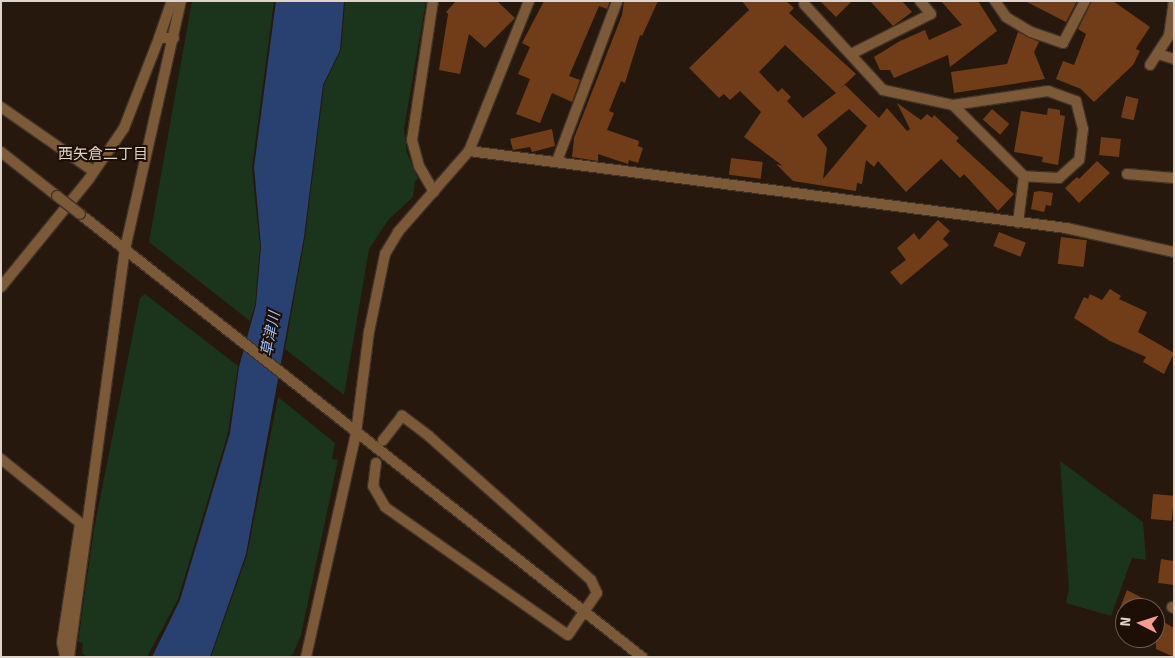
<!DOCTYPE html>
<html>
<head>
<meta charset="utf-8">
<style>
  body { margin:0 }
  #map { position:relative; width:1175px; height:658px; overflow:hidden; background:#26180d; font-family:"Fira Sans","Noto Sans JP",sans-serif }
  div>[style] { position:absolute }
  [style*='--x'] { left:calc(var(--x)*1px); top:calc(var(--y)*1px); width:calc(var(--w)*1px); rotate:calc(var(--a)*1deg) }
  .green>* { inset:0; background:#1b341c }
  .water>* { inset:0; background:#284171 }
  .building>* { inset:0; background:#713d19; transform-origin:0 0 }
  .roads { filter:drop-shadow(1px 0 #403228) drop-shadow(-1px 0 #403228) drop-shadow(0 1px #403228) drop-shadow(0 -1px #403228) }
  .service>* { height:10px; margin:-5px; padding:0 5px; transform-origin:5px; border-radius:5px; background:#7c5937 }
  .minor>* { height:10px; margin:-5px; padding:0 5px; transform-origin:5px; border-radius:5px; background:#7c5937 }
  .tertiary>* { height:10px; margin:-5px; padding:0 5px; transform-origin:5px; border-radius:5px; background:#7c5937 }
  .bridges { filter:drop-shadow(1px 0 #403228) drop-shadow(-1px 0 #403228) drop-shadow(0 1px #403228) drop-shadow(0 -1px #403228) }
  .tertiary-bridge>* { height:10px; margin:-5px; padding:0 5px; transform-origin:5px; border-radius:5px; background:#7c5937 }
  span { translate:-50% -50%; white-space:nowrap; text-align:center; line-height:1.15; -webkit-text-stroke:4px #1d0f05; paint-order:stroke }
  .neighbourhood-label { font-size:15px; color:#ded4cc }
  .water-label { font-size:15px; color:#9fc1fe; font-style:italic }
  .frame { position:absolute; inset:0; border:2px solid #ded4cc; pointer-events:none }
  .north { position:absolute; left:1115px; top:598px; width:50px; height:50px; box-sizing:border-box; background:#1d0f05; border:1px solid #6a5e55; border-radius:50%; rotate:275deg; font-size:14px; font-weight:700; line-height:20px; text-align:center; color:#ded4cc }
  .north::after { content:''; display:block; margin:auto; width:18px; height:22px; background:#f59c90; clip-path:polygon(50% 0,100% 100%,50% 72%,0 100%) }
</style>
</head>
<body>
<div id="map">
  <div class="green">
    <i style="clip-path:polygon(192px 1px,274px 1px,252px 168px,260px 246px,255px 305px,250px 321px,149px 242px)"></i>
    <i style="clip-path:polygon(345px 1px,426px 1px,404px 128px,407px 153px,418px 179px,415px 181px,413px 197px,389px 219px,369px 249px,344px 395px,285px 349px,305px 237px,324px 85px,341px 50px)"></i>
    <i style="clip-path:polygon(145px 294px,238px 366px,228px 433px,178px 599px,147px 657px,87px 657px,82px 653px,83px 643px,78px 642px,94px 529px,140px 298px)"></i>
    <i style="clip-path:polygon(278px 397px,335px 443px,332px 459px,338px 460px,301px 635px,293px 654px,288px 657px,211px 657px,247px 555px)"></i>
    <i style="clip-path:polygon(1060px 461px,1143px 522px,1146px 560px,1132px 558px,1111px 616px,1066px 603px,1069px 589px)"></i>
  </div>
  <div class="water">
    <i style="clip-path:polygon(276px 1px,344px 1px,340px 50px,323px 85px,304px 237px,246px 554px,210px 657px,152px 657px,180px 600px,230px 433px,239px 367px,256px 305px,261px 246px,254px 167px)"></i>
  </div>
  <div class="building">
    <i style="clip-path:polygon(456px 1px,497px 1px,515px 18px,485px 48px,469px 34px,460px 74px,439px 70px,448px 14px,446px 12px)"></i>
    <i style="clip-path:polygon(544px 1px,610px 1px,607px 9px,599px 6px,569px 76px,580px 80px,572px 102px,552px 93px,540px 123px,516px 114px,530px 79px,518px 74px,530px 47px,522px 43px)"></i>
    <i style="clip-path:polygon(624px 1px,658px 1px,642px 36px,640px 35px,625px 83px,621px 81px,609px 111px,614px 113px,607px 130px,639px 141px,638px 146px,643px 148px,638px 163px,629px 160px,628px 164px,598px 154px,598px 161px,572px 157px,574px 138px,622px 15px)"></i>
    <i style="clip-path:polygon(evenodd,742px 1px,786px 1px,794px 8px,789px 13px,856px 74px,840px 89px,845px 85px,879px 118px,887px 108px,907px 131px,910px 129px,897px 103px,921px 120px,927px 114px,932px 118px,934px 115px,959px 138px,956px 141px,1014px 194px,998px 211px,964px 174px,960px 178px,941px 159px,906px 192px,878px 161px,874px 167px,866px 160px,862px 184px,857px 183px,856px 191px,793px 181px,776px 164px,783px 166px,744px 137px,761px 112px,740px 91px,730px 100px,724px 94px,719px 98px,689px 68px,749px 10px,742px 1px,785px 45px,836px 93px,803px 118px,787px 101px,791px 97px,782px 88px,778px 92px,759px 72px,785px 45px,742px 1px,849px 109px,867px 126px,823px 179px,827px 148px,817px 135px,849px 109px)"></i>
    <i style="clip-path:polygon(820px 1px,852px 1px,836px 17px)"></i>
    <i style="clip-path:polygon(870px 1px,902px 1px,912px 12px,893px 26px)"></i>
    <i style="clip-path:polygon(941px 1px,978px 1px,997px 31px,950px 67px,948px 55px,894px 78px,890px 70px,880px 70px,874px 57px,900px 41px,925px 30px,929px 40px,962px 25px)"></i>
    <i style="clip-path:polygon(1025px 1px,1077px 1px,1066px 22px)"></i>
    <i style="clip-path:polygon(1092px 1px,1113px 1px,1150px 27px,1138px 45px,1136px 49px,1140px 51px,1133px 65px,1094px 102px,1081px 89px,1056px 79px,1063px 61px,1074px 65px,1086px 34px,1078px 29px)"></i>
    <i style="clip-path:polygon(1018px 32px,1039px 42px,1034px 52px,1045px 79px,954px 93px,951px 72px,1007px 64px)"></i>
    <i style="left:1126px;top:96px;width:13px;height:22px;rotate:13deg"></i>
    <i style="clip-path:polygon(1048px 108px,1060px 110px,1060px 115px,1065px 116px,1058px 165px,1042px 162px,1043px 157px,1014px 152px,1021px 111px,1047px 115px)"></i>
    <i style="left:992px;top:109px;width:23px;height:14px;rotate:41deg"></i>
    <i style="clip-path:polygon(552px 129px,555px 146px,532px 152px,530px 147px,513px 150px,510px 139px)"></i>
    <i style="left:1101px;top:137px;width:20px;height:18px;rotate:6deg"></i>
    <i style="left:731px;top:158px;width:32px;height:17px;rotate:7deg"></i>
    <i style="clip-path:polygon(1097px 161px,1110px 173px,1079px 203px,1065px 188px,1077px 177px,1079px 179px)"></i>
    <i style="clip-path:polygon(1040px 191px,1053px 193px,1051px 206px,1046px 205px,1044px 212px,1031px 209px,1034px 192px)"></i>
    <i style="clip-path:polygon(938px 220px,950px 231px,943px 239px,949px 245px,901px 285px,890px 272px,906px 260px,897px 248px,914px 233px,919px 240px)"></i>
    <i style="left:999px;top:232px;width:29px;height:15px;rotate:22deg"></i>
    <i style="left:1061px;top:237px;width:26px;height:27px;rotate:7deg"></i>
    <i style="clip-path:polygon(1110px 289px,1121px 296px,1119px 299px,1147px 312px,1138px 332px,1174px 353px,1164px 374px,1143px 362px,1146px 357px,1110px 341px,1074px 318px,1084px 297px,1088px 299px,1090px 294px,1102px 300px)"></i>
    <i style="left:1153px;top:494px;width:21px;height:25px;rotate:5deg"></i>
    <i style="clip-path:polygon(1161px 559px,1174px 561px,1174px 585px,1158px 583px)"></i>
    <i style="clip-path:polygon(1127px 590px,1161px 608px,1120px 608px)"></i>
    <i style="clip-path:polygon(1155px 617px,1174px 628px,1174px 657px,1156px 649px)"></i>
  </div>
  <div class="roads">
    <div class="service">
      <i style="--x:1;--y:107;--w:112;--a:34.8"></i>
    </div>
    <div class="minor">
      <i style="--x:433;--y:1;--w:141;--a:98.6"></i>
      <i style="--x:412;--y:140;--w:27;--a:75"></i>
      <i style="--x:419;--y:166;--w:30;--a:60"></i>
      <i style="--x:995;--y:1;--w:19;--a:55"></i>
      <i style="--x:1006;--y:17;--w:29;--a:31"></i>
      <i style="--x:1031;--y:32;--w:34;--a:19"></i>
      <i style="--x:1063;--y:43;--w:47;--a:-62.4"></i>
      <i style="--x:804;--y:4;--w:117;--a:47.4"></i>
      <i style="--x:883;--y:90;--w:72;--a:12.1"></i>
      <i style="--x:953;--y:105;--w:100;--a:45"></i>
      <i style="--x:1024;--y:176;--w:47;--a:97.3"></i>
      <i style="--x:159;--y:38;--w:39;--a:-71"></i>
      <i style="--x:851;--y:54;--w:89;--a:-26.6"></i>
      <i style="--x:931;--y:14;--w:17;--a:-130"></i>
      <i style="--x:1158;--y:54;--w:17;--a:17"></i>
      <i style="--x:1150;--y:65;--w:35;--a:-57"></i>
      <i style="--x:1169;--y:36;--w:34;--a:-82"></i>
      <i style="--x:953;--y:105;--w:96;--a:-8.4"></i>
      <i style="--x:1048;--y:91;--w:30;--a:20"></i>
      <i style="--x:1076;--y:101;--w:29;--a:76"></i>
      <i style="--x:1083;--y:129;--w:31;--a:97"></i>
      <i style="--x:1079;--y:160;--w:27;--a:138"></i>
      <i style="--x:1059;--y:178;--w:35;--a:-177"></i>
      <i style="--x:469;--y:151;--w:602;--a:7.35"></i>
      <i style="--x:1066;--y:228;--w:111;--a:12.5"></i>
      <i style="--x:557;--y:161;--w:171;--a:-69.4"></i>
      <i style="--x:1127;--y:174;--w:47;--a:4.9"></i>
      <i style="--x:1;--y:287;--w:139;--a:-50.8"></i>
      <i style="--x:89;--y:179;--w:62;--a:-55.5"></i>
      <i style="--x:124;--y:128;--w:97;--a:-68.7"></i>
      <i style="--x:159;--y:38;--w:15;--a:0"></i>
      <i style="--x:1;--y:459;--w:107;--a:38.9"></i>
      <i style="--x:376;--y:463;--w:23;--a:97"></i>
      <i style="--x:373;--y:486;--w:24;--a:60"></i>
      <i style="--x:385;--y:507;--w:223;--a:35"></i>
      <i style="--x:568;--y:635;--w:51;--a:-55.4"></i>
      <i style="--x:597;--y:593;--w:14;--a:-115"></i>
      <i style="--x:591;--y:580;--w:217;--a:-138.4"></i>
      <i style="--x:429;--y:436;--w:34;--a:-143"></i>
      <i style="--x:402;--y:416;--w:31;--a:128"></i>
      <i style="--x:1172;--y:607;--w:2;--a:27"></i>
      <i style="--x:65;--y:657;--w:14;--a:-102"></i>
      <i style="--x:62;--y:643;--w:120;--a:-81.4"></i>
      <i style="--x:69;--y:657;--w:412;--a:-82.2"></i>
      <i style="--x:125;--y:249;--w:254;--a:-77.3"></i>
      <i style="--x:306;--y:657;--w:230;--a:-77.4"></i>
      <i style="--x:356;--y:433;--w:102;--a:-82.7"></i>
      <i style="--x:369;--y:332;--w:80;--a:-78.4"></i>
      <i style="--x:385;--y:254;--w:26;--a:-59"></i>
      <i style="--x:398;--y:232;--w:108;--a:-48.8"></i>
      <i style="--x:469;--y:151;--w:162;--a:-68.2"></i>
    </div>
    <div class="tertiary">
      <i style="--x:1;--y:152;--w:71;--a:38.2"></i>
      <i style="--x:80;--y:214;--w:716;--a:38.25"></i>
    </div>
  </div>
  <div class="bridges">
    <div class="tertiary-bridge">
      <i style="--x:57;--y:196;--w:29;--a:38"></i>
    </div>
  </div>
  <div class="neighbourhood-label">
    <span style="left:103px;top:155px">西矢倉二丁目</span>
  </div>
  <div class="water-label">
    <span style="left:271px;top:334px;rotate:-79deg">草津川</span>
  </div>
  <div class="frame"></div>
  <div class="north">N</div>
</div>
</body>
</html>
